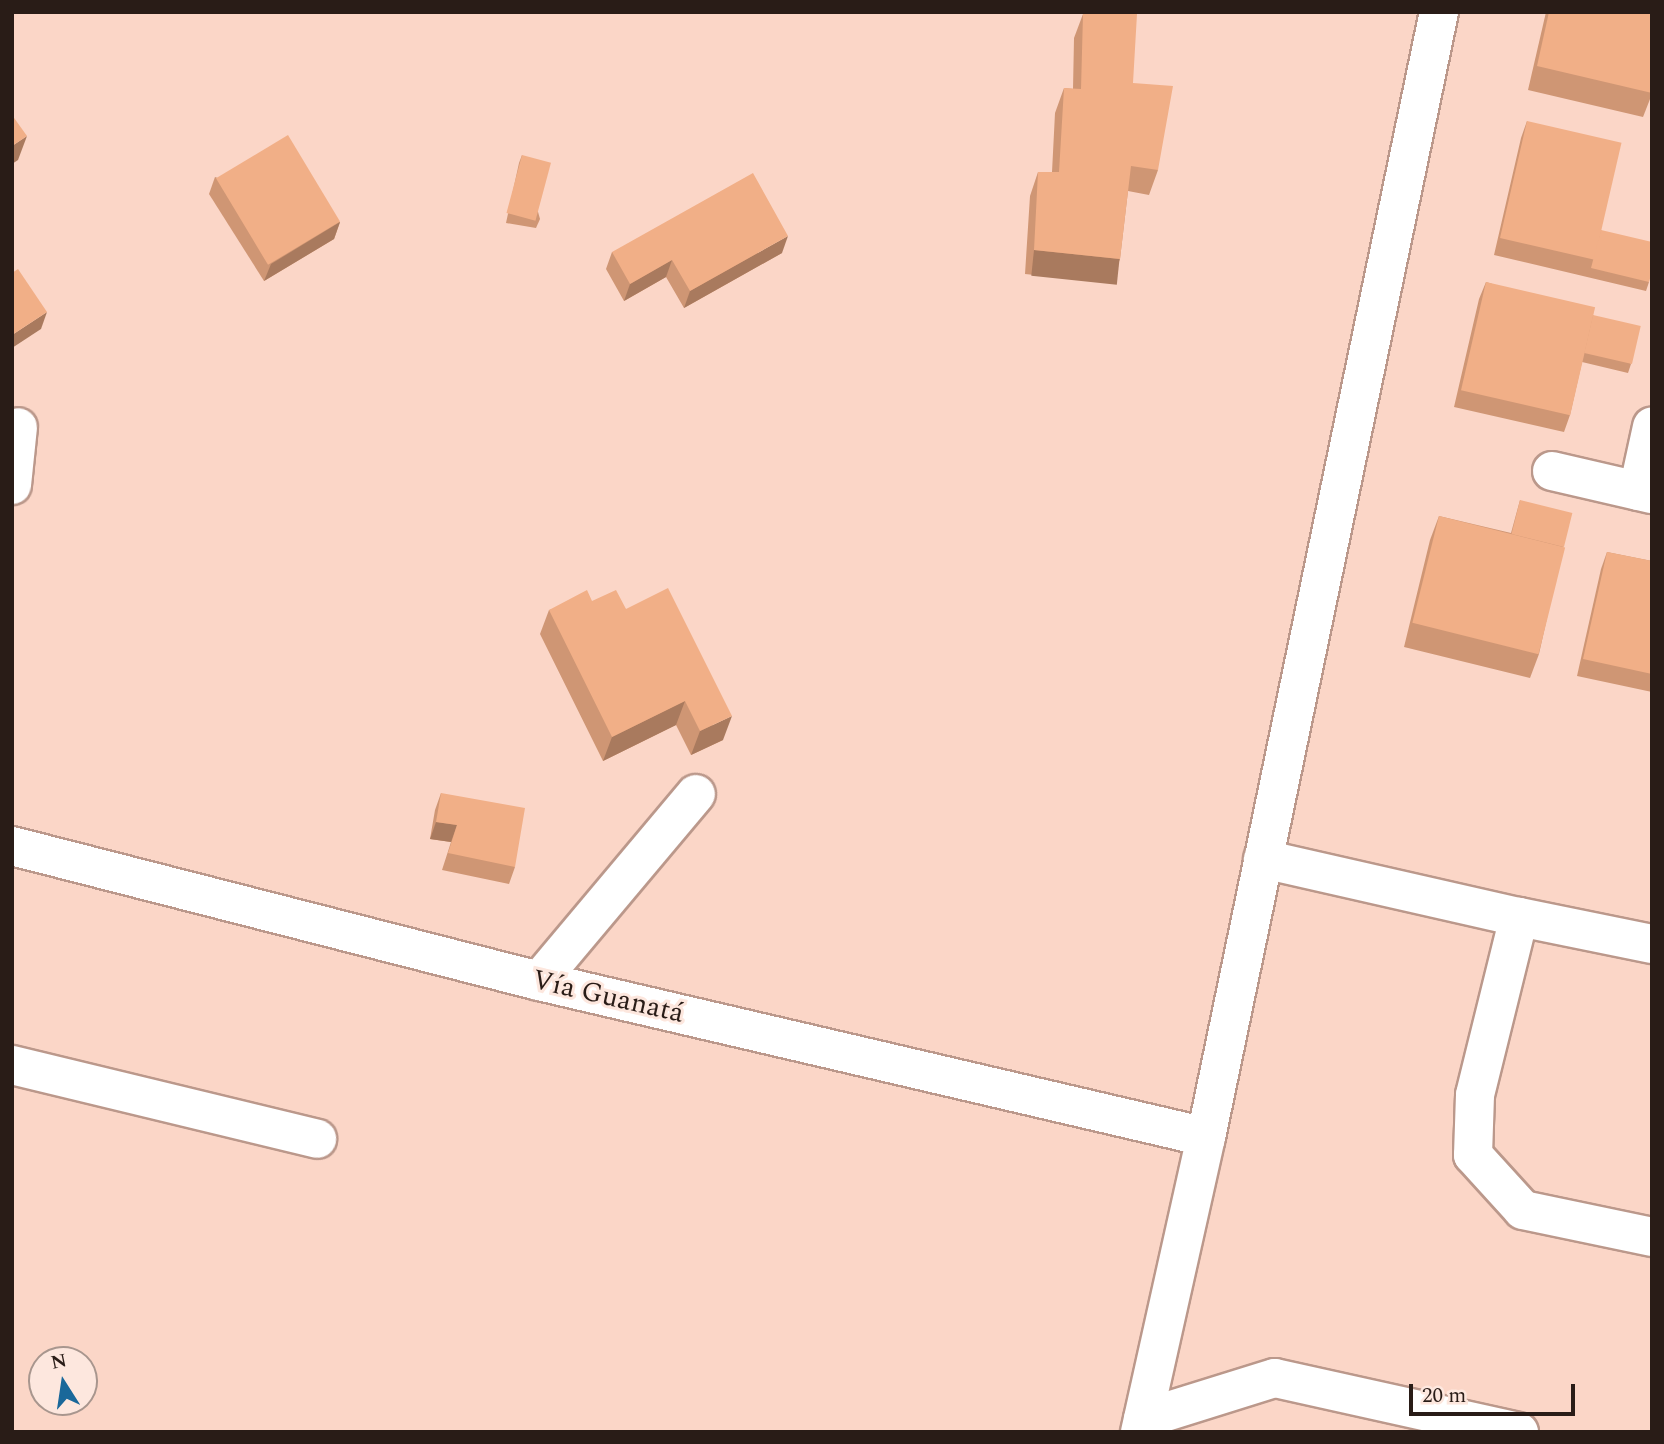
<!DOCTYPE html>
<html>
<head>
<meta charset="utf-8">
<style>
  body { margin:0 }
  #map { position:relative; width:1664px; height:1444px; overflow:hidden; background:#fbd6c7; font-family:Spectral,serif }
  div>[style] { position:absolute }
  [style*='--x'] { left:calc(var(--x)*1px); top:calc(var(--y)*1px); width:calc(var(--w)*1px); rotate:calc(var(--a)*1deg) }
  .roads { filter:drop-shadow(2px 0 #bb988b) drop-shadow(-2px 0 #bb988b) drop-shadow(0 2px #bb988b) drop-shadow(0 -2px #bb988b) }
  .minor>* { height:38px; margin:-19px; padding:0 19px; transform-origin:19px; border-radius:19px; background:#fff }
  .wall>* { inset:0; background:#cf9674 }
  .shaded-wall>* { inset:0; background:#a97a5e; transform-origin:0 0 }
  .building>* { inset:0; background:#f1af87; transform-origin:0 0 }
  span { translate:-50% -50%; white-space:nowrap; text-align:center; line-height:1.15; -webkit-text-stroke:6px #fde7de; paint-order:stroke }
  .street-label { font-size:28px; color:#291c17 }
  .frame { position:absolute; inset:0; border:14px solid #291c17; pointer-events:none }
  .north { position:absolute; left:28px; top:1346px; width:70px; height:70px; box-sizing:border-box; background:#fde7de; border:2px solid #a8968e; border-radius:50%; rotate:348deg; font-size:19px; font-weight:700; line-height:28px; text-align:center; color:#291c17 }
  .north::after { content:''; display:block; margin:auto; width:24px; height:32px; background:#1a689a; clip-path:polygon(50% 0,100% 100%,50% 72%,0 100%) }
  .scale { position:absolute; left:1409px; top:1384px; width:166px; height:32px; box-sizing:border-box; border:4px solid #291c17; border-top:0; padding-left:9px; font-size:21px; line-height:24px; white-space:nowrap; color:#291c17; -webkit-text-stroke:5px #fde7de; paint-order:stroke }
</style>
</head>
<body>
<div id="map">
  <div class="roads">
    <div class="minor">
      <i style="--x:1552;--y:471;--w:103;--a:13"></i>
      <i style="--x:12;--y:485;--w:58;--a:-84.1"></i>
      <i style="--x:1638;--y:491;--w:66;--a:-77.7"></i>
      <i style="--x:12;--y:846;--w:544;--a:14.37"></i>
      <i style="--x:539;--y:981;--w:685;--a:13.16"></i>
      <i style="--x:1263;--y:859;--w:262;--a:12.8"></i>
      <i style="--x:1519;--y:917;--w:183;--a:103.9"></i>
      <i style="--x:1475;--y:1095;--w:60;--a:91.9"></i>
      <i style="--x:1473;--y:1155;--w:74;--a:47.7"></i>
      <i style="--x:1523;--y:1210;--w:132;--a:11.8"></i>
      <i style="--x:1519;--y:917;--w:136;--a:11.5"></i>
      <i style="--x:539;--y:981;--w:244;--a:-50"></i>
      <i style="--x:12;--y:1065;--w:314;--a:13.6"></i>
      <i style="--x:1143;--y:1419;--w:138;--a:-17.3"></i>
      <i style="--x:1275;--y:1378;--w:250;--a:12.5"></i>
      <i style="--x:1140;--y:1432;--w:302;--a:-77.4"></i>
      <i style="--x:1206;--y:1137;--w:1149;--a:-78.3"></i>
    </div>
  </div>
  <div class="wall">
    <i style="clip-path:polygon(1546px 12px,1652px 12px,1652px 94px,1643px 117px,1528px 90px)"></i>
    <i style="clip-path:polygon(1083px 14px,1133px 83px,1158px 170px,1149px 195px,1128px 191px,1120px 259px,1111px 283px,1025px 274px,1030px 196px,1038px 172px,1052px 172px,1055px 113px,1064px 88px,1073px 89px,1074px 38px)"></i>
    <i style="clip-path:polygon(1527px 121px,1601px 230px,1649px 282px,1646px 291px,1494px 255px,1521px 138px)"></i>
    <i style="clip-path:polygon(522px 155px,540px 219px,536px 228px,506px 223px,519px 163px)"></i>
    <i style="clip-path:polygon(215px 177px,340px 222px,334px 239px,264px 281px,209px 194px)"></i>
    <i style="clip-path:polygon(612px 252px,782px 253px,684px 308px,666px 277px,624px 301px,606px 269px)"></i>
    <i style="clip-path:polygon(1486px 282px,1593px 315px,1631px 364px,1628px 373px,1582px 362px,1570px 415px,1564px 432px,1454px 407px,1479px 299px)"></i>
    <i style="clip-path:polygon(1520px 500px,1563px 546px,1539px 654px,1530px 678px,1404px 647px,1430px 540px,1439px 516px,1511px 533px)"></i>
    <i style="clip-path:polygon(1607px 552px,1652px 561px,1652px 692px,1577px 676px,1601px 569px)"></i>
    <i style="clip-path:polygon(592px 601px,626px 609px,723px 740px,691px 755px,676px 725px,603px 761px,540px 634px,549px 610px)"></i>
    <i style="clip-path:polygon(441px 793px,515px 867px,509px 884px,442px 870px,451px 842px,430px 839px,435px 810px)"></i>
  </div>
  <div class="shaded-wall">
    <i style="clip-path:polygon(27px 136px,18px 160px,12px 164px,12px 146px)"></i>
    <i style="clip-path:polygon(340px 222px,334px 239px,264px 281px,271px 264px)"></i>
    <i style="clip-path:polygon(788px 236px,782px 253px,684px 308px,690px 291px)"></i>
    <i style="left:1034px;top:250px;width:86px;height:26px;rotate:6deg"></i>
    <i style="clip-path:polygon(672px 260px,666px 277px,624px 301px,630px 284px)"></i>
    <i style="clip-path:polygon(47px 312px,41px 329px,12px 348px,12px 335px)"></i>
    <i style="clip-path:polygon(685px 701px,676px 725px,603px 761px,612px 737px)"></i>
    <i style="clip-path:polygon(732px 716px,723px 740px,691px 755px,700px 731px)"></i>
    <i style="clip-path:polygon(436px 822px,457px 825px,451px 842px,430px 839px)"></i>
  </div>
  <div class="building">
    <i style="clip-path:polygon(1549px 12px,1652px 12px,1652px 93px,1537px 66px)"></i>
    <i style="clip-path:polygon(1083px 14px,1137px 14px,1133px 83px,1173px 86px,1158px 170px,1131px 166px,1120px 259px,1034px 250px,1038px 172px,1059px 172px,1064px 88px,1081px 89px)"></i>
    <i style="clip-path:polygon(12px 115px,27px 136px,12px 146px)"></i>
    <i style="left:1527px;top:121px;width:97px;height:120px;rotate:13deg"></i>
    <i style="left:288px;top:135px;width:101px;height:84px;rotate:59deg"></i>
    <i style="left:522px;top:155px;width:30px;height:60px;rotate:15deg"></i>
    <i style="clip-path:polygon(753px 173px,788px 236px,690px 291px,672px 260px,630px 284px,612px 252px)"></i>
    <i style="clip-path:polygon(1601px 230px,1652px 242px,1652px 272px,1649px 282px,1591px 268px)"></i>
    <i style="clip-path:polygon(18px 269px,47px 312px,12px 335px,12px 273px)"></i>
    <i style="left:1486px;top:282px;width:112px;height:111px;rotate:13deg"></i>
    <i style="left:1593px;top:315px;width:49px;height:39px;rotate:13deg"></i>
    <i style="left:1520px;top:500px;width:54px;height:35px;rotate:14deg"></i>
    <i style="left:1439px;top:516px;width:130px;height:110px;rotate:14deg"></i>
    <i style="clip-path:polygon(1607px 552px,1652px 561px,1652px 674px,1583px 659px)"></i>
    <i style="clip-path:polygon(668px 588px,732px 716px,700px 731px,685px 701px,612px 737px,549px 610px,587px 590px,592px 601px,616px 590px,626px 609px)"></i>
    <i style="clip-path:polygon(441px 793px,525px 808px,515px 867px,448px 853px,457px 825px,436px 822px)"></i>
  </div>
  <div class="street-label">
    <span style="left:608px;top:997px;rotate:13deg">Vía Guanatá</span>
  </div>
  <div class="frame"></div>
  <div class="north">N</div>
  <div class="scale">20 m</div>
</div>
</body>
</html>
